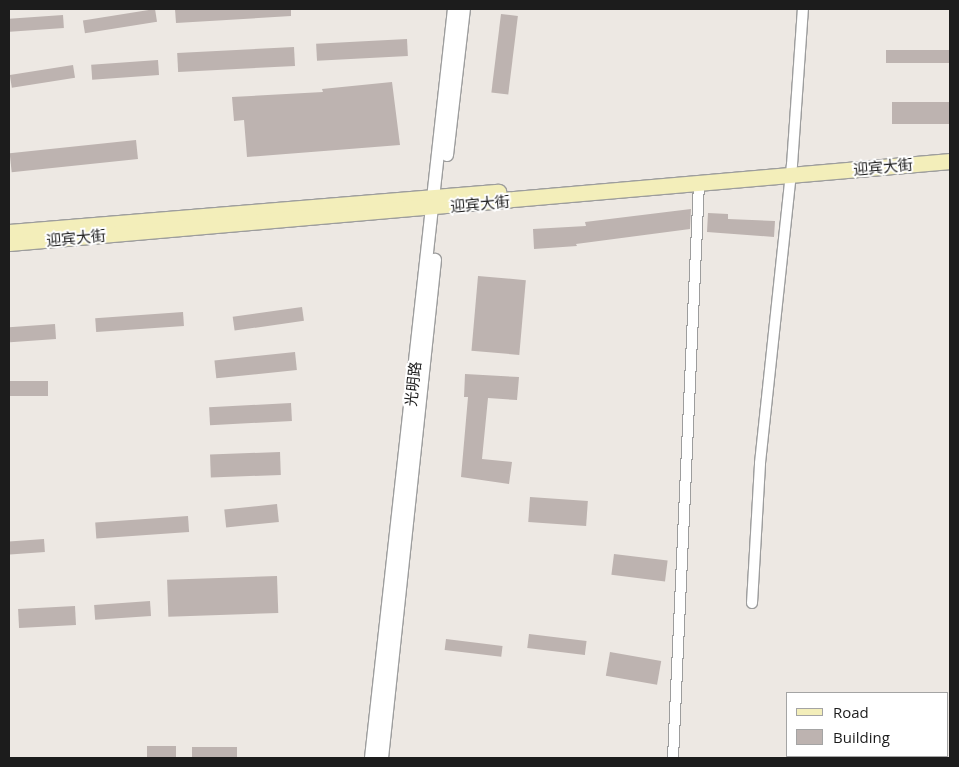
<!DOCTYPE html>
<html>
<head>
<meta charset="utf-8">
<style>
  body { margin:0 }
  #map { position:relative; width:959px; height:767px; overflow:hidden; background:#ede8e3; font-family:"Open Sans","Noto Sans SC",sans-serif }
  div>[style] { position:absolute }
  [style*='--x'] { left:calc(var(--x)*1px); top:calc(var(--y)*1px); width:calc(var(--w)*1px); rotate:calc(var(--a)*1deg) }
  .building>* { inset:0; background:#bdb3b0; transform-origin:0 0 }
  .roads { filter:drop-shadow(1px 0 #9d9d9d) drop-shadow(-1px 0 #9d9d9d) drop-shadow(0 1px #9d9d9d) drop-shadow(0 -1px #9d9d9d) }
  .minor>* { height:10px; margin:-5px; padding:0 5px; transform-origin:5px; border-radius:5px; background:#fff }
  .tertiary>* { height:12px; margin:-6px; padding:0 6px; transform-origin:6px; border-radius:6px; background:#fff }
  .secondary>* { height:15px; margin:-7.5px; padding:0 7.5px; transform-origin:7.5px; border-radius:7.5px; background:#f3eeba }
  span { translate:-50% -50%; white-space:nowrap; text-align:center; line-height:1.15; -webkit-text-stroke:4px #fff; paint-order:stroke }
  .street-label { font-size:15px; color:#1c1c1c }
  .frame { position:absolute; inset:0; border:10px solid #1c1c1c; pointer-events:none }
  .legend { position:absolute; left:786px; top:692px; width:162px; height:65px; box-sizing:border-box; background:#fff; border:1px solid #a4a4a4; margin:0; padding:6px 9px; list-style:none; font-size:15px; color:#1c1c1c }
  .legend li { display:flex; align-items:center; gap:10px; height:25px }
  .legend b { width:25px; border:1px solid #a4a4a4 }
</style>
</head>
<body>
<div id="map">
  <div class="building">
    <i style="left:155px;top:9px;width:13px;height:73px;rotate:81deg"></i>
    <i style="clip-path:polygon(175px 9px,291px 9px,291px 16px,176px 23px)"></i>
    <i style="left:501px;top:14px;width:17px;height:79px;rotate:7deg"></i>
    <i style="left:63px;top:15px;width:13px;height:54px;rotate:86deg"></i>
    <i style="left:407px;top:39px;width:17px;height:91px;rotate:87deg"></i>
    <i style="left:294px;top:47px;width:19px;height:117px;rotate:87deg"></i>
    <i style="left:950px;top:50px;width:13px;height:64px;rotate:90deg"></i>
    <i style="left:158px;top:60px;width:15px;height:67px;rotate:86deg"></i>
    <i style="left:73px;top:65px;width:13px;height:64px;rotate:81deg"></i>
    <i style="clip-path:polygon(392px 82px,400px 145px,247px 157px,244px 120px,234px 121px,232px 97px,323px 92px,322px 89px)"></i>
    <i style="left:950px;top:102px;width:22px;height:58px;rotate:90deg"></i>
    <i style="left:136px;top:140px;width:19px;height:127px;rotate:84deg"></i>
    <i style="clip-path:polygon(691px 209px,690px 229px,576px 244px,577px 246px,534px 249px,533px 229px,586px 226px,585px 222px)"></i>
    <i style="clip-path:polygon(708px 213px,728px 214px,728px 219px,775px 221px,774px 237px,707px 232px)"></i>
    <i style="left:478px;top:276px;width:48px;height:75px;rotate:5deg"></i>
    <i style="left:302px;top:307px;width:14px;height:70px;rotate:82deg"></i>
    <i style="left:183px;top:312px;width:14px;height:88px;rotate:86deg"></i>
    <i style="left:55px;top:324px;width:15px;height:46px;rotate:86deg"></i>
    <i style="left:295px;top:352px;width:18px;height:81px;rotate:84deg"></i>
    <i style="clip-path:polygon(465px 374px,519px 377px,517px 400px,488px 398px,482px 459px,512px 462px,509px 484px,461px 477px,468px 397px,464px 397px)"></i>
    <i style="left:48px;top:381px;width:15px;height:39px;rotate:90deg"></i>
    <i style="left:291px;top:403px;width:18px;height:82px;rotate:87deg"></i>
    <i style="left:280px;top:452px;width:23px;height:70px;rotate:88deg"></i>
    <i style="left:530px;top:497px;width:58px;height:25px;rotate:4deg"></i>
    <i style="left:277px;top:504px;width:18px;height:53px;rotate:84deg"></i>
    <i style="left:188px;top:516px;width:16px;height:93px;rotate:86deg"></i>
    <i style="left:44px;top:539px;width:13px;height:35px;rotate:86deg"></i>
    <i style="left:614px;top:554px;width:54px;height:21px;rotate:7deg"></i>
    <i style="left:277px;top:576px;width:37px;height:110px;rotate:88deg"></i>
    <i style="left:150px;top:601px;width:15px;height:56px;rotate:86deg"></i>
    <i style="left:75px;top:606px;width:19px;height:57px;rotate:87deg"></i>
    <i style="left:529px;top:634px;width:58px;height:14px;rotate:7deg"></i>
    <i style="left:446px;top:639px;width:57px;height:11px;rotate:7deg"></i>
    <i style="left:610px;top:652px;width:52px;height:24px;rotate:10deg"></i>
    <i style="left:176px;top:746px;width:12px;height:29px;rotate:90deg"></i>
    <i style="left:237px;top:747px;width:10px;height:45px;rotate:90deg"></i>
  </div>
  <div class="roads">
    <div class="minor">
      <i style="--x:752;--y:603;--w:140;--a:-86.7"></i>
      <i style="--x:760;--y:463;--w:300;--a:-83.9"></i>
      <i style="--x:792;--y:165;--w:156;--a:-86"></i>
      <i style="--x:673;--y:758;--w:576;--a:-87.41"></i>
    </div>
    <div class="tertiary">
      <i style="--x:447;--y:155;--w:147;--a:-83.4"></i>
      <i style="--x:371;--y:758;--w:754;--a:-83.68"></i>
      <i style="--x:382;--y:758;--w:501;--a:-83.93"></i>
    </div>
    <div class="secondary">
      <i style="--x:9;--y:232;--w:491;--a:-4.7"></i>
      <i style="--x:9;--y:243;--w:945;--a:-4.98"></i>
    </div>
  </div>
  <div class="street-label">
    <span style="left:883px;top:167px;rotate:-5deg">迎宾大街</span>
    <span style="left:480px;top:204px;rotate:-5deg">迎宾大街</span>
    <span style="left:76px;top:238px;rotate:-5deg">迎宾大街</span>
    <span style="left:413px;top:384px;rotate:-84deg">光明路</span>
  </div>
  <div class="frame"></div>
  <ul class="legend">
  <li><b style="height:6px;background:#f3eeba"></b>Road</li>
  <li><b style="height:14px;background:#bdb3b0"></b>Building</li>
  </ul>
</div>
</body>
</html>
